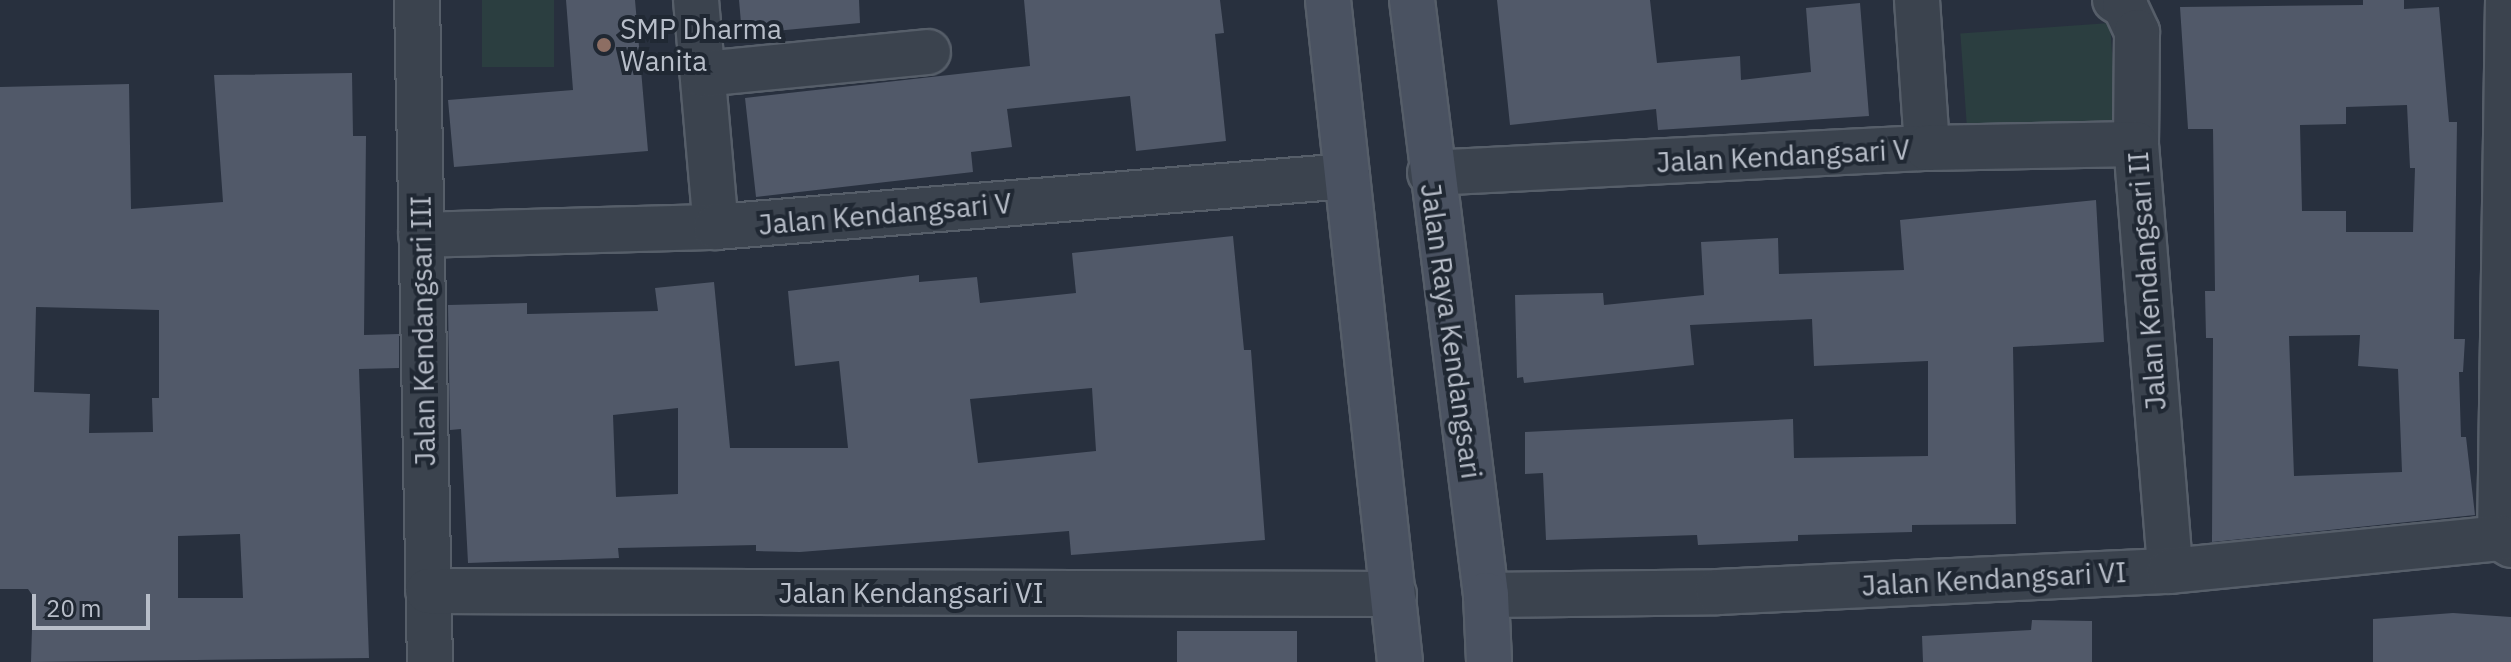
<!DOCTYPE html>
<html>
<head>
<meta charset="utf-8">
<style>
  body { margin:0 }
  #map { position:relative; width:2511px; height:662px; overflow:hidden; background:#28303e; font-family:"IBM Plex Sans",sans-serif }
  div>[style] { position:absolute }
  [style*='--x'] { left:calc(var(--x)*1px); top:calc(var(--y)*1px); width:calc(var(--w)*1px); rotate:calc(var(--a)*1deg) }
  .green>* { inset:0; background:#2b3e40; transform-origin:0 0 }
  .building>* { inset:0; background:#515969; transform-origin:0 0 }
  .roads { filter:drop-shadow(2px 0 #565e69) drop-shadow(-2px 0 #565e69) drop-shadow(0 2px #565e69) drop-shadow(0 -2px #565e69) }
  .minor>* { height:44px; margin:-22px; padding:0 22px; transform-origin:22px; border-radius:22px; background:#3b434e }
  .secondary>* { height:44px; margin:-22px; padding:0 22px; transform-origin:22px; border-radius:22px; background:#4a5261 }
  .dots>* { width:22px; height:22px; translate:-50% -50%; box-sizing:border-box; border:4px solid #202833; border-radius:50% }
  span { translate:-50% -50%; white-space:nowrap; text-align:center; line-height:1.15; -webkit-text-stroke:8px #202833; paint-order:stroke }
  .poi-label { font-size:28px; color:#b8bec9 }
  .left { translate:0 -50%; text-align:left }
  .street-label { font-size:28px; color:#b8bec9 }
  .scale { position:absolute; left:32px; top:594px; width:118px; height:36px; box-sizing:border-box; border:4px solid #b8bec9; border-top:0; padding-left:10px; font-size:24px; line-height:28px; white-space:nowrap; color:#b8bec9; -webkit-text-stroke:6px #202833; paint-order:stroke }
</style>
</head>
<body>
<div id="map">
  <div class="green">
    <i style="left:482px;top:0;width:72px;height:67px"></i>
    <i style="left:2110px;top:23px;width:102px;height:150px;rotate:86deg"></i>
  </div>
  <div class="building">
    <i style="clip-path:polygon(566px 0,635px 0,648px 151px,454px 167px,448px 100px,573px 90px)"></i>
    <i style="clip-path:polygon(739px 0,859px 0,860px 23px,742px 34px)"></i>
    <i style="clip-path:polygon(1024px 0,1220px 0,1224px 33px,1215px 34px,1226px 141px,1136px 151px,1130px 96px,1007px 109px,1012px 147px,971px 152px,973px 172px,756px 197px,745px 98px,1030px 66px)"></i>
    <i style="clip-path:polygon(1497px 0,1650px 0,1657px 63px,1740px 56px,1741px 80px,1811px 72px,1806px 8px,1860px 3px,1869px 116px,1658px 130px,1656px 109px,1510px 125px)"></i>
    <i style="clip-path:polygon(evenodd,2363px 0,2404px 0,2404px 9px,2439px 7px,2449px 122px,2457px 122px,2454px 339px,2465px 339px,2463px 372px,2459px 372px,2461px 437px,2466px 437px,2475px 515px,2212px 542px,2213px 338px,2206px 338px,2205px 291px,2215px 291px,2213px 129px,2188px 129px,2180px 7px,2363px 5px,2363px 0,2407px 105px,2410px 168px,2415px 168px,2413px 232px,2346px 232px,2346px 211px,2302px 211px,2300px 125px,2346px 124px,2346px 107px,2407px 105px,2363px 0,2360px 335px,2358px 366px,2398px 369px,2402px 472px,2294px 476px,2289px 336px,2360px 335px)"></i>
    <i style="clip-path:polygon(evenodd,352px 73px,353px 136px,366px 136px,364px 335px,399px 334px,399px 368px,359px 369px,369px 658px,31px 662px,33px 596px,28px 589px,0 589px,0 87px,129px 84px,131px 209px,223px 202px,214px 75px,352px 73px,36px 307px,159px 310px,159px 398px,152px 398px,153px 432px,89px 433px,90px 394px,34px 392px,36px 307px,352px 73px,240px 534px,243px 598px,178px 598px,178px 536px,240px 534px)"></i>
    <i style="clip-path:polygon(2096px 200px,2104px 342px,2013px 347px,2016px 524px,1912px 525px,1912px 532px,1798px 535px,1798px 541px,1698px 545px,1697px 535px,1546px 540px,1543px 473px,1525px 474px,1525px 432px,1793px 419px,1794px 458px,1928px 456px,1928px 361px,1814px 366px,1812px 319px,1690px 325px,1694px 365px,1524px 383px,1523px 377px,1517px 378px,1515px 295px,1603px 293px,1604px 305px,1704px 295px,1701px 242px,1778px 238px,1779px 274px,1904px 270px,1900px 220px)"></i>
    <i style="clip-path:polygon(evenodd,1233px 236px,1244px 350px,1251px 350px,1265px 540px,1071px 555px,1069px 531px,800px 552px,756px 551px,756px 545px,618px 548px,619px 558px,468px 563px,461px 429px,450px 430px,448px 305px,527px 303px,527px 314px,658px 311px,655px 288px,714px 282px,730px 448px,848px 448px,839px 361px,795px 366px,788px 291px,919px 275px,919px 282px,977px 277px,980px 303px,1076px 293px,1072px 253px,1233px 236px,1092px 388px,1096px 451px,978px 463px,970px 399px,1092px 388px,1233px 236px,678px 408px,678px 494px,616px 497px,613px 415px,678px 408px)"></i>
    <i style="clip-path:polygon(2453px 613px,2511px 617px,2511px 662px,2373px 662px,2373px 619px)"></i>
    <i style="clip-path:polygon(2032px 620px,2092px 621px,2092px 662px,1923px 662px,1922px 636px,2031px 630px)"></i>
    <i style="left:1297px;top:631px;width:31px;height:120px;rotate:90deg"></i>
  </div>
  <div class="roads">
    <div class="minor">
      <i style="--x:417;--y:0;--w:662;--a:88.88"></i>
      <i style="--x:696;--y:0;--w:228;--a:85"></i>
      <i style="--x:1917;--y:0;--w:148;--a:86.1"></i>
      <i style="--x:2115;--y:0;--w:12;--a:31"></i>
      <i style="--x:2125;--y:6;--w:29;--a:65"></i>
      <i style="--x:2137;--y:32;--w:112;--a:90.5"></i>
      <i style="--x:2136;--y:144;--w:428;--a:85.4"></i>
      <i style="--x:2508;--y:0;--w:538;--a:90.85"></i>
      <i style="--x:2500;--y:538;--w:13;--a:32"></i>
      <i style="--x:703;--y:74;--w:226;--a:-5.6"></i>
      <i style="--x:1430;--y:173;--w:498;--a:-2.9"></i>
      <i style="--x:1927;--y:148;--w:209;--a:-1.1"></i>
      <i style="--x:421;--y:235;--w:295;--a:-1.6"></i>
      <i style="--x:716;--y:227;--w:633;--a:-4.62"></i>
      <i style="--x:428;--y:591;--w:966;--a:0.18"></i>
      <i style="--x:1486;--y:595;--w:232;--a:-0.7"></i>
      <i style="--x:1718;--y:592;--w:452;--a:-2.7"></i>
      <i style="--x:2170;--y:571;--w:332;--a:-5.7"></i>
    </div>
    <div class="secondary">
      <i style="--x:1328;--y:0;--w:666;--a:83.79"></i>
      <i style="--x:1412;--y:0;--w:600;--a:82.91"></i>
      <i style="--x:1486;--y:595;--w:67;--a:87.4"></i>
    </div>
  </div>
  <div class="dots">
    <i style="left:604px;top:45px;background:#8d6e63"></i>
  </div>
  <div class="poi-label">
    <span class="left" style="left:620px;top:45px">SMP Dharma<br>Wanita</span>
  </div>
  <div class="street-label">
    <span style="left:1783px;top:156px;rotate:-3deg">Jalan Kendangsari V</span>
    <span style="left:885px;top:214px;rotate:-5deg">Jalan Kendangsari V</span>
    <span style="left:2147px;top:281px;rotate:-94deg">Jalan Kendangsari II</span>
    <span style="left:423px;top:331px;rotate:-91deg">Jalan Kendangsari III</span>
    <span style="left:1451px;top:331px;rotate:82deg">Jalan Raya Kendangsari</span>
    <span style="left:1994px;top:579px;rotate:-3deg">Jalan Kendangsari VI</span>
    <span style="left:911px;top:593px">Jalan Kendangsari VI</span>
  </div>
  <div class="scale">20 m</div>
</div>
</body>
</html>
